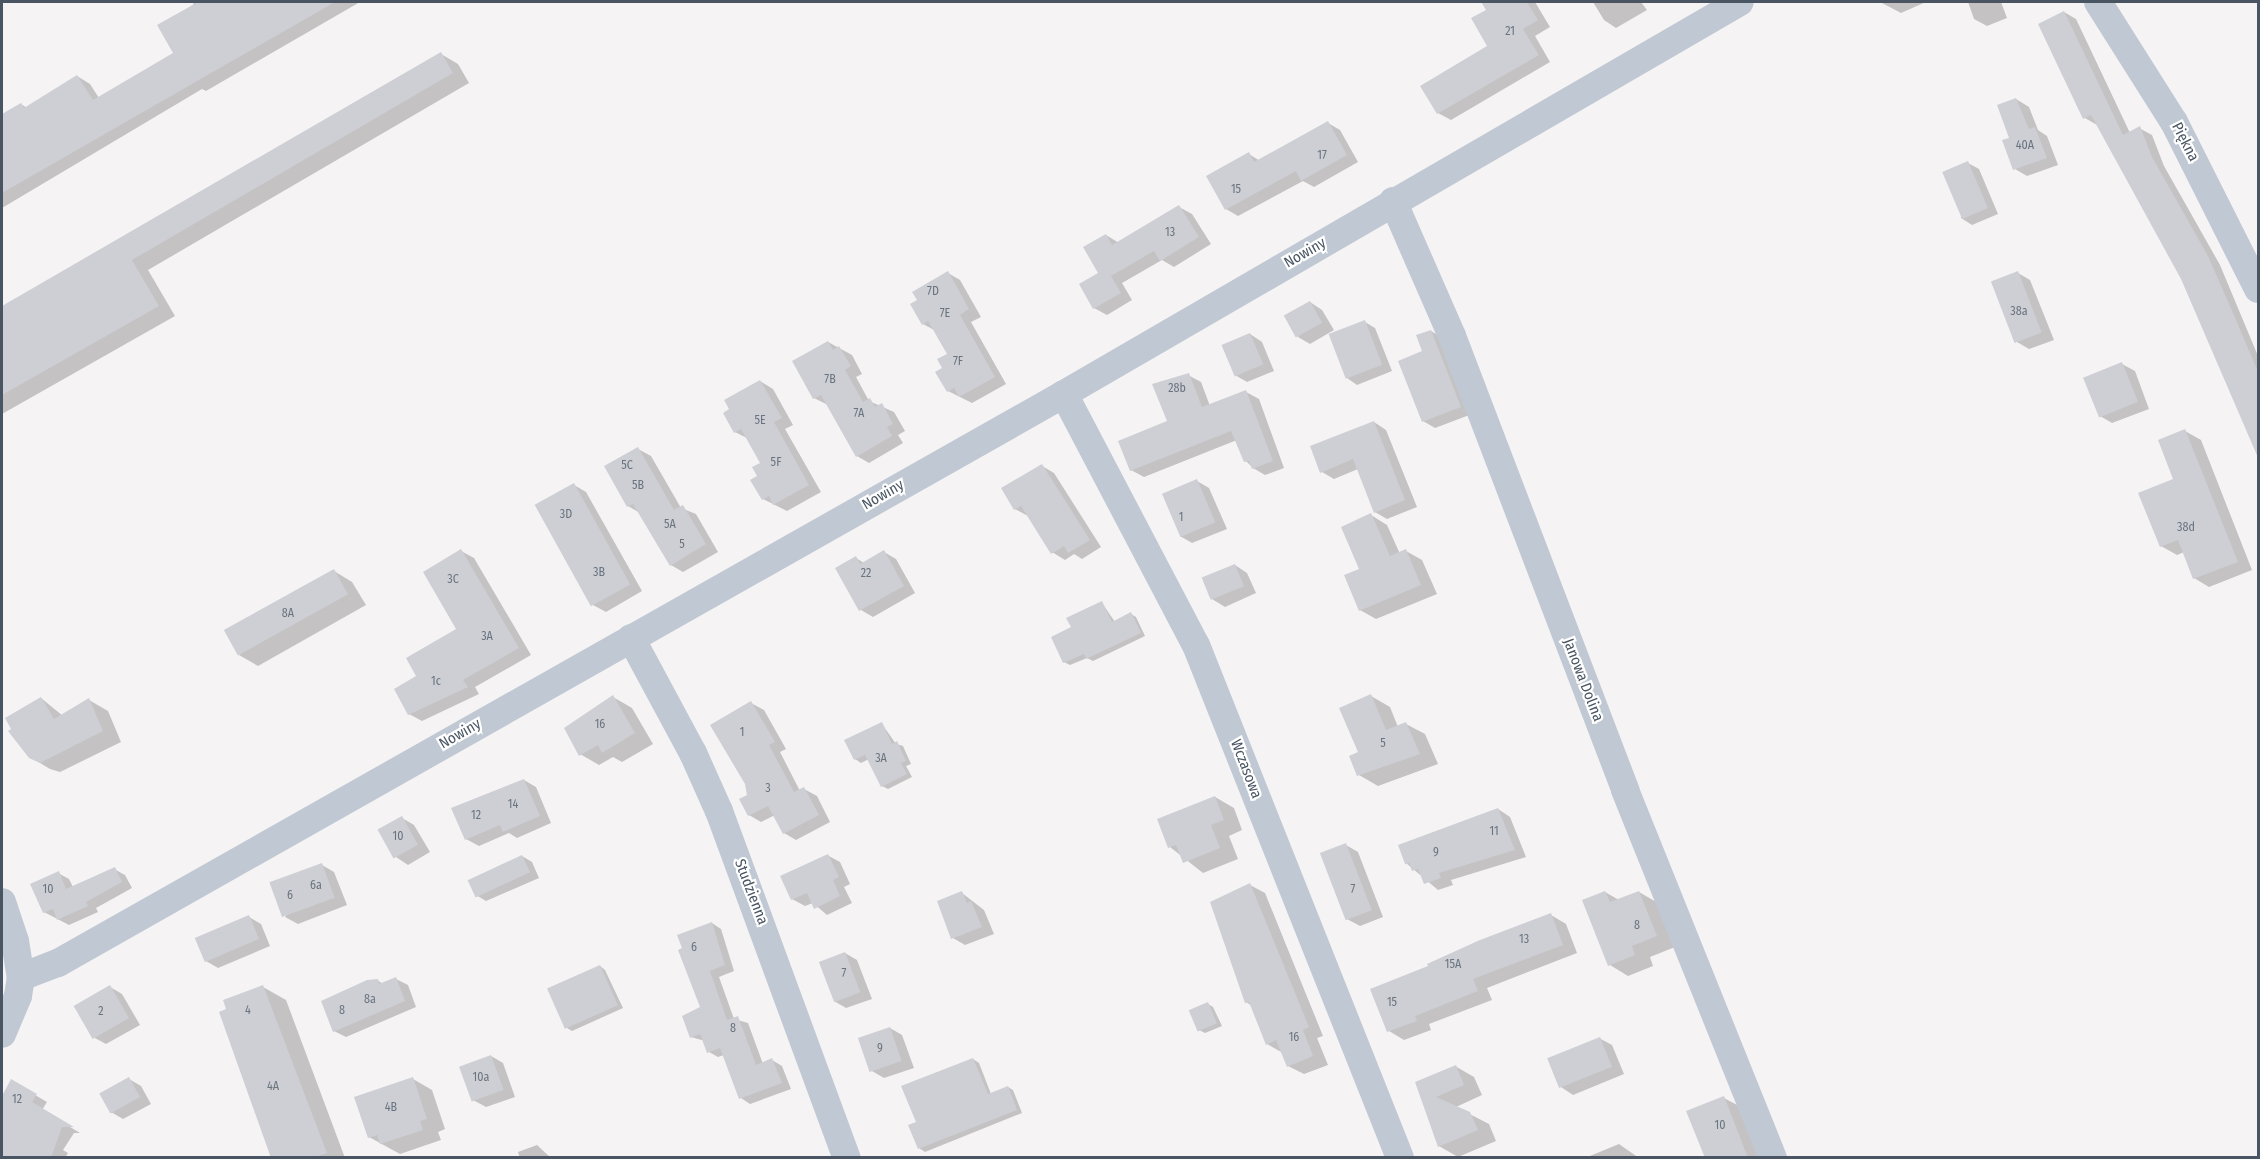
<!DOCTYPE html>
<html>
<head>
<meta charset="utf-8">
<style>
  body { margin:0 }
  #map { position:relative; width:2260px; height:1159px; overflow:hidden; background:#f5f3f3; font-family:"Fira Sans Condensed",sans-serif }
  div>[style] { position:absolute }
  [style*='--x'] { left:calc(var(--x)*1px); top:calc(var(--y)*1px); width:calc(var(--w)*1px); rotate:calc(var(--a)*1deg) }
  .shadow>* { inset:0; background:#0003 }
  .building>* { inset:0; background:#cdcfd5; transform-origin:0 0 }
  .minor>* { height:28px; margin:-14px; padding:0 14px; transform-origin:14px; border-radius:14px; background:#c0c9d3 }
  span { translate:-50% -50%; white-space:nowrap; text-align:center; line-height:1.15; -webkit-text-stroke:4.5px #fff; paint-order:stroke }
  .number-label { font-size:12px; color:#6a747f }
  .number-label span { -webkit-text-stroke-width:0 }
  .street-label { font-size:15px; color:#495562 }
  .frame { position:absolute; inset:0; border:3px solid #495562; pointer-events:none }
</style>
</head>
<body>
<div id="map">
  <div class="shadow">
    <i style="clip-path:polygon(194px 2px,360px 2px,206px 91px,202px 89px,2px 208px,2px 116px,21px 104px,27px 108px,77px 76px,90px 84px,99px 98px,175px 53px)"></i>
    <i style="clip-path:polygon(1496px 2px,1535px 2px,1550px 27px,1535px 36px,1550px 62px,1451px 120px,1438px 113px,1489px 46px,1486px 7px)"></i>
    <i style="clip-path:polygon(1593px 2px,1641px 2px,1647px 10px,1616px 28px,1604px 20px)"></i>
    <i style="clip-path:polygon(1880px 2px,1926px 2px,1901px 13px)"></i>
    <i style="clip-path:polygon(1968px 2px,2001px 2px,2007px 18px,1987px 26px,1974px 19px)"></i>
    <i style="clip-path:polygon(2064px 12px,2076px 19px,2130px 133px,2139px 128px,2152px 135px,2164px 166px,2220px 265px,2258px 356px,2258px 455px,2182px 278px,2097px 125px,2085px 118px)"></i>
    <i style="clip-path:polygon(441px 54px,458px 64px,469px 83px,148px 270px,175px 316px,2px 414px,2px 308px)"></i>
    <i style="clip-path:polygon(2016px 99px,2029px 107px,2038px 130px,2047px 136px,2058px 165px,2027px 176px,2015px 169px,2011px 138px)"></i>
    <i style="clip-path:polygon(1328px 123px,1340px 130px,1358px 162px,1314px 187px,1303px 181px,1238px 216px,1226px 209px,1249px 154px,1260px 161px)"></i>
    <i style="clip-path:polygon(1968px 163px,1979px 169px,1998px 214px,1972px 225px,1961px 218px)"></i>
    <i style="clip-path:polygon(1179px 207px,1192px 214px,1211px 244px,1174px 267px,1162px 260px,1122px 283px,1132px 300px,1107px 315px,1094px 308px,1106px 235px,1119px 243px)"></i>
    <i style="clip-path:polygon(948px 273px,960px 280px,981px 317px,971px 322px,1006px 384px,972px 403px,948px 391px,944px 368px,949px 354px,936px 331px,923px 324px)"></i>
    <i style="clip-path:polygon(2018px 273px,2030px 280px,2054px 340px,2029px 349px,2017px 342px)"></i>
    <i style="clip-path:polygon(1310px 302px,1322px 310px,1334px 330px,1310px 344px,1298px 337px)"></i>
    <i style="clip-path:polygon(1365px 322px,1375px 328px,1392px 371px,1357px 385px,1347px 378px)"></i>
    <i style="clip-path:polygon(1431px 331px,1443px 338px,1472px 414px,1435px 428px,1423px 421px,1424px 352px)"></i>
    <i style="clip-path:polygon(1250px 334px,1262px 342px,1274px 371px,1247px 382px,1235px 375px)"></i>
    <i style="clip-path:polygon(828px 342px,852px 355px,862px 374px,856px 377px,869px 401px,894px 412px,905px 431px,898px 435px,903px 443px,869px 463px,857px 456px,828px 405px,814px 398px,794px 362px)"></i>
    <i style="clip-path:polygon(2122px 364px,2135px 371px,2149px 409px,2112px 423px,2100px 416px)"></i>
    <i style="clip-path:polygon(1188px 375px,1201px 382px,1210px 406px,1246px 392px,1259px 399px,1284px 468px,1265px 475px,1253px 468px,1246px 461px,1237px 440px,1144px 477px,1131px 470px,1169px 422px)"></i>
    <i style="clip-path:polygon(760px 381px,773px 389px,793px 425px,785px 429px,821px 492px,787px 511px,763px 499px,759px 477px,762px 463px,747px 438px,735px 432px)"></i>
    <i style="clip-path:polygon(1374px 422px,1386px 430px,1417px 507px,1387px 519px,1375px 512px,1358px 469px,1334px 479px,1322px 472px)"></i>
    <i style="clip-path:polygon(2185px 431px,2201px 440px,2252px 570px,2209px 587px,2194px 578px,2184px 552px,2177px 555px,2161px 546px)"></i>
    <i style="clip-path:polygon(638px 449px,651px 456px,681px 508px,696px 514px,718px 552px,683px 572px,671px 565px,640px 513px,628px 506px)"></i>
    <i style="clip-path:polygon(1042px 466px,1054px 473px,1101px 547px,1082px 559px,1074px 554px,1065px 560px,1052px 552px,1028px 516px,1015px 509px)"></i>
    <i style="clip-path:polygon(1197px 481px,1209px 488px,1227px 529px,1192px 543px,1180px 536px)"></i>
    <i style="clip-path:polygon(574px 485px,586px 492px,642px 591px,606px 612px,593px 605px)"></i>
    <i style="clip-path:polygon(1371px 515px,1387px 525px,1400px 554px,1406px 551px,1422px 560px,1437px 594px,1376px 619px,1360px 610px,1361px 570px)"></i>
    <i style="clip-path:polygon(461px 551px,474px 558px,531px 655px,475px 687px,479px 694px,422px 721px,409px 714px,418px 677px,458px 630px)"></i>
    <i style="clip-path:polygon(884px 552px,896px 559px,915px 593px,873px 617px,861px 610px,856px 558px,864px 563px)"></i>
    <i style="clip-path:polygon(1235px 565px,1247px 573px,1256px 593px,1225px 607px,1212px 599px)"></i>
    <i style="clip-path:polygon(334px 571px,352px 582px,366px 605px,258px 666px,239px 655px)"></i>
    <i style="clip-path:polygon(1102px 603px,1115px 622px,1131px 614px,1136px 617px,1145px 636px,1093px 661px,1087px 658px,1070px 665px,1064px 662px,1073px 628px)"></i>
    <i style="clip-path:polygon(1371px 696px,1390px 707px,1398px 727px,1406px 724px,1425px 734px,1438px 764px,1378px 786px,1359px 775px)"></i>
    <i style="clip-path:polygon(613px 697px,632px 708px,653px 744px,622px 762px,613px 757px,599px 765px,580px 754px)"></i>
    <i style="clip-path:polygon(41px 698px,63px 716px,89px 700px,108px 711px,121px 742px,60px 772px,50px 769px,30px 757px)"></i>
    <i style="clip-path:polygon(751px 703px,764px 710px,786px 749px,780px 752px,800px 791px,804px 789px,817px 796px,830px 822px,796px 840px,784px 833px,775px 815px,761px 822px,749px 815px)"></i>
    <i style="clip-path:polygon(882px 724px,896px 744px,903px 746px,911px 764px,906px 766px,912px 777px,888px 789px,882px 786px,869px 759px,861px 763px,855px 759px)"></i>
    <i style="clip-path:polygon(524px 780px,536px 787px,551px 823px,517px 838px,509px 833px,479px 846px,466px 839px)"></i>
    <i style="clip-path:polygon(1215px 797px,1234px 808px,1242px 830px,1229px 836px,1238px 859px,1203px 873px,1170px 847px)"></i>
    <i style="clip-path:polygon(1498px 809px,1510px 817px,1526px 857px,1451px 880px,1453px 885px,1438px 890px,1406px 863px)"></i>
    <i style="clip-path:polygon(402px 818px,414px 825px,430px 852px,408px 865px,396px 857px)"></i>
    <i style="clip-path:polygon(1346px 845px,1358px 852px,1383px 917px,1360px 926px,1347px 919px)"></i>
    <i style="clip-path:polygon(827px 855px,840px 862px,850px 884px,844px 887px,852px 903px,827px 915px,813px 903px,805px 906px,792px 899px)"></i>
    <i style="clip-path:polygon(522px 856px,532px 862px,539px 878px,486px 901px,476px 895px)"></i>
    <i style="clip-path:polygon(322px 865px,334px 872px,347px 905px,298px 924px,285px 917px)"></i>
    <i style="clip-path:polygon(114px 869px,125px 875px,132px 888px,96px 908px,98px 912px,69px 925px,44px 912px,58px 873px,69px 879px,73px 887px)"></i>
    <i style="clip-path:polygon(1250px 885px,1265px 893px,1323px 1036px,1317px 1038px,1328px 1065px,1304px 1074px,1288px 1066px,1283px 1053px,1267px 1044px,1252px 1006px,1246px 1002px)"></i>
    <i style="clip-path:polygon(1605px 892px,1619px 900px,1639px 892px,1658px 903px,1675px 947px,1650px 957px,1653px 966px,1628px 976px,1610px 965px)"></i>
    <i style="clip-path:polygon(962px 893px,984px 910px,994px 934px,965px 945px,953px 938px)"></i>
    <i style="clip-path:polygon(1551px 915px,1566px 924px,1577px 953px,1487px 988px,1492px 1000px,1429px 1024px,1431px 1030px,1404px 1040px,1389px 1031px,1372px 990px)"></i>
    <i style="clip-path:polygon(249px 917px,261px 924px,270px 946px,218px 968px,206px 961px,197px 939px)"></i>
    <i style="clip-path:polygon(712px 923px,721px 929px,734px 971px,719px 977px,734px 1019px,748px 1023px,763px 1064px,772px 1060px,782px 1066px,791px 1089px,750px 1104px,741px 1098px,724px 1055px,718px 1057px,709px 1052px,705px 1041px,691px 1037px,702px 1007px)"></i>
    <i style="clip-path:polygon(845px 953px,857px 960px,872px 999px,846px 1008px,834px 1001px)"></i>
    <i style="clip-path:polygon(600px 966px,605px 970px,623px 1008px,572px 1031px,567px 1028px)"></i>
    <i style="clip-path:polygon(396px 979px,408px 985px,416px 1007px,346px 1037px,334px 1031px,377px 980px,383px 984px)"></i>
    <i style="clip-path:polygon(110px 987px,122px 994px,140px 1025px,106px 1044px,93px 1037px)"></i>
    <i style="clip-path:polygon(263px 987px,286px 1000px,345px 1158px,273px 1158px)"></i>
    <i style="clip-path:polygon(1208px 1004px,1213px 1007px,1222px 1026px,1205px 1033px,1199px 1030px)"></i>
    <i style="clip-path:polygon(890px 1028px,902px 1035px,914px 1068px,884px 1078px,872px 1071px)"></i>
    <i style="clip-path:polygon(1599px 1038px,1612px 1045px,1624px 1074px,1573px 1095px,1561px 1087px,1549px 1059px)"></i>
    <i style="clip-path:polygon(491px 1056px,503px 1063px,515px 1097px,486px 1107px,473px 1100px)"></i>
    <i style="clip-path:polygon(973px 1059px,979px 1063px,991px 1094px,1008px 1087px,1013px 1090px,1022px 1113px,925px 1152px,919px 1148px,918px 1123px)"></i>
    <i style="clip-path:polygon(1455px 1066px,1474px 1077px,1482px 1095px,1456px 1107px,1489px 1124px,1496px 1141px,1458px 1157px,1439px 1146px,1417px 1083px)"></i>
    <i style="clip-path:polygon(129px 1079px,141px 1086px,151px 1104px,123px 1119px,111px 1112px)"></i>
    <i style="clip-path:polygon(413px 1079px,432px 1090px,445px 1129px,438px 1132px,441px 1140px,400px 1154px,369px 1137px)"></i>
    <i style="clip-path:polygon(11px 1081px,47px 1102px,42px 1110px,80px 1133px,74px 1133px,63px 1150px,68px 1153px,65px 1158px,2px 1158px,2px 1099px)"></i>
    <i style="clip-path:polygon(1724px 1098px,1743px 1108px,1762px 1158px,1706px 1158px)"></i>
    <i style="clip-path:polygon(1619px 1144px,1639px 1158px,1585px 1158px)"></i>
    <i style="clip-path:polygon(537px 1145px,551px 1158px,520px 1158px,518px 1152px)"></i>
  </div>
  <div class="building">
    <i style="clip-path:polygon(198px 2px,335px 2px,2px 193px,2px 114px,21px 103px,24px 108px,77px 75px,93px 100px,173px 53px,157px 25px)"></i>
    <i style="clip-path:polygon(1481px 2px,1527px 2px,1538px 20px,1523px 29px,1539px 55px,1437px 114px,1420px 86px,1487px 46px,1471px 18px,1486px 10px)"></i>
    <i style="clip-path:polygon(2064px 11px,2123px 135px,2140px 126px,2152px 157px,2208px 256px,2233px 313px,2259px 374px,2259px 460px,2181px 279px,2091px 115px,2083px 119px,2038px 24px)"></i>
    <i style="clip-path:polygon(441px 52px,453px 73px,132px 260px,159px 306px,2px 395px,2px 306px)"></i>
    <i style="clip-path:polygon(2016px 98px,2029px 129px,2035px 127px,2047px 158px,2013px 170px,2002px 140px,2009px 138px,1997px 105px)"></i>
    <i style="clip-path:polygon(1328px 121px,1347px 155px,1301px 181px,1296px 171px,1225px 210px,1206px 176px,1249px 152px,1254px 162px)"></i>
    <i style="left:1968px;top:161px;width:51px;height:28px;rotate:67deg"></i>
    <i style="clip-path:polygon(1179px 205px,1199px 237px,1160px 261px,1154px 251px,1111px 276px,1121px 293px,1093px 309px,1079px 284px,1098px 273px,1083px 247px,1106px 234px,1112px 245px)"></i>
    <i style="clip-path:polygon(948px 271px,969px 309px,960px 315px,995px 377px,959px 397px,954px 388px,947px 392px,935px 372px,942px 368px,937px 359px,947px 354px,928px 321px,922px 325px,910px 304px,917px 300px,912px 292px)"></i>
    <i style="left:2018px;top:271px;width:66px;height:29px;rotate:69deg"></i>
    <i style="left:1310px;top:301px;width:25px;height:30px;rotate:61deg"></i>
    <i style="left:1365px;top:320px;width:48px;height:39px;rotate:69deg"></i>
    <i style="clip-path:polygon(1431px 330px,1461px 407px,1422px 422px,1398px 361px,1422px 351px,1416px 335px)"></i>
    <i style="left:1250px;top:333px;width:34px;height:31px;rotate:67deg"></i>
    <i style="clip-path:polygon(828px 341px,833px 350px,839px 346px,851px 366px,845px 370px,863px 402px,870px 398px,875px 407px,882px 403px,893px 424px,887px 427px,892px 436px,856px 457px,821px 395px,813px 399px,792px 361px)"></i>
    <i style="left:2122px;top:362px;width:43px;height:42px;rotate:68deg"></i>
    <i style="clip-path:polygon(1189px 373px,1202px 407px,1246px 390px,1273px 461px,1252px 469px,1249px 461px,1244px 462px,1231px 431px,1130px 471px,1118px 441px,1167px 421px,1152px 384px)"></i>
    <i style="clip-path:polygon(760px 380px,782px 418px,774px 422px,809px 485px,773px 505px,769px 496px,762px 500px,750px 480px,757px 476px,752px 467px,760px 463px,741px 429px,734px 433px,723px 413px,729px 409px,724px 400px)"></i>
    <i style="clip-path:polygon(1374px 421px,1405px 500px,1374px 513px,1353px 459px,1320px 473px,1310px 446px)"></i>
    <i style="clip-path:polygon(2185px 429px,2238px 562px,2193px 579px,2178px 540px,2160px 547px,2138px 493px,2173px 479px,2158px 440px)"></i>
    <i style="clip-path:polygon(638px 447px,674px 510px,683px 505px,706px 544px,670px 566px,633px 504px,627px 507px,604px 466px)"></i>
    <i style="clip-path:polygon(1042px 464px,1090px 540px,1068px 553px,1064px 546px,1051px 554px,1021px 506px,1014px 510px,1001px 488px)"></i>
    <i style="left:1197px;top:479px;width:47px;height:38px;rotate:67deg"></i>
    <i style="left:574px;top:483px;width:116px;height:45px;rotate:61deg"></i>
    <i style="clip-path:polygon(1371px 513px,1390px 556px,1406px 549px,1421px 585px,1359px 611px,1344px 575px,1359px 569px,1341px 527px)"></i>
    <i style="clip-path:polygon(461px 549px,519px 648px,463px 680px,468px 687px,408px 715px,394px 689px,416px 676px,406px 658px,456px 629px,423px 572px)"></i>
    <i style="clip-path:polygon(884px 550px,904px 586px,859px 611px,835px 568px,856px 556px,860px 564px)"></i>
    <i style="left:1235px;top:564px;width:24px;height:36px;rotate:68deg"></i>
    <i style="left:334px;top:569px;width:29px;height:126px;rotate:61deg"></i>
    <i style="clip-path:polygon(1102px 601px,1112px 622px,1131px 612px,1141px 633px,1086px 659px,1084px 654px,1063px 663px,1051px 637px,1071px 627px,1066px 618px)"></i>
    <i style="clip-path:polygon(1371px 694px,1386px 730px,1406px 722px,1420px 754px,1357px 776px,1349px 756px,1358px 752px,1339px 708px)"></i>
    <i style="clip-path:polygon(613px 695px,635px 733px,602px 753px,598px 745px,579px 756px,564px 728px)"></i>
    <i style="clip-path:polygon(41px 697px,54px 719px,89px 698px,103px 731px,40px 763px,29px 758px,8px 731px,11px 729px,5px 718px)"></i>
    <i style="clip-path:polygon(751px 701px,775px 742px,769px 745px,794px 792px,804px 787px,819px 815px,783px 834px,768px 806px,748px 816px,739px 799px,747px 795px,745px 784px,710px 725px)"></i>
    <i style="clip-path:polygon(882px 722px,892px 744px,897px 741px,906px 761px,901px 763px,907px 774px,881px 787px,865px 755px,854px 760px,844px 740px)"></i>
    <i style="clip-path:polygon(524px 779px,540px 816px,503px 832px,500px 825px,465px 840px,451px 808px)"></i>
    <i style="clip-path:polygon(1215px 796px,1224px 820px,1211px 825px,1220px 848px,1183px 863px,1176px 845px,1168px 848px,1157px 819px)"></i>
    <i style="clip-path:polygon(1498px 808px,1515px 850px,1439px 873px,1441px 878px,1424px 884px,1418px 869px,1412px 871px,1409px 863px,1405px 864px,1398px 845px)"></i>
    <i style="left:402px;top:816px;width:33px;height:28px;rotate:61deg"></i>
    <i style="left:1346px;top:843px;width:72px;height:28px;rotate:69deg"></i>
    <i style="clip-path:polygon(828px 854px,839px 877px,833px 880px,840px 896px,814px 909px,807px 893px,791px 900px,780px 876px)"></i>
    <i style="left:522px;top:855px;width:19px;height:60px;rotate:65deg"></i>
    <i style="left:322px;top:863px;width:37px;height:56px;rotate:70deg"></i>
    <i style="clip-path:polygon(115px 867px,122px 882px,86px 902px,88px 906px,57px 920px,53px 909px,43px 913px,30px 884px,59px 871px,66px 889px)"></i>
    <i style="clip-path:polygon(1250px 883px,1309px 1027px,1303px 1030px,1313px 1056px,1287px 1067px,1276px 1040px,1266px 1045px,1249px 1002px,1245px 1003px,1210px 902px)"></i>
    <i style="clip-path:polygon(962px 891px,967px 903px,971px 901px,982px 927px,951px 939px,937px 901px)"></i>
    <i style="clip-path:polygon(1605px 891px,1610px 902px,1639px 891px,1657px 936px,1632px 946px,1635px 955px,1608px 966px,1582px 900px)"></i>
    <i style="clip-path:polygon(1551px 913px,1563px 945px,1473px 979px,1478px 991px,1415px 1016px,1417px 1021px,1387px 1032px,1370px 989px,1428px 966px,1427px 964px,1480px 940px)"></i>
    <i style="left:249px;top:915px;width:26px;height:59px;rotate:67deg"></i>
    <i style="clip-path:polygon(712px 922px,725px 965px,710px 971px,727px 1020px,738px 1016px,756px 1065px,772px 1058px,782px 1083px,739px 1099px,720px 1048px,707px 1053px,700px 1034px,690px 1038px,682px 1016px,700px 1007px,678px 950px,682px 948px,677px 935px)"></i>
    <i style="left:845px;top:952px;width:43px;height:28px;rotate:69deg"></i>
    <i style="left:600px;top:965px;width:44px;height:58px;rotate:66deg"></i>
    <i style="clip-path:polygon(396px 977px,405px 1001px,333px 1032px,321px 1001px,367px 980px,378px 979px,379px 984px)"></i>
    <i style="left:110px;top:985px;width:38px;height:42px;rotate:60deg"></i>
    <i style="clip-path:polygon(263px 985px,327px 1153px,313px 1158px,271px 1158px,219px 1012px,226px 1009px,223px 1000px)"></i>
    <i style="left:1208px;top:1002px;width:23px;height:21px;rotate:67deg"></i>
    <i style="left:890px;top:1027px;width:36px;height:34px;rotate:71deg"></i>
    <i style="left:1600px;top:1037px;width:32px;height:57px;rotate:68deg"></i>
    <i style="left:491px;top:1055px;width:37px;height:34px;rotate:70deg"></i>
    <i style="clip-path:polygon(973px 1058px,988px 1094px,1008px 1086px,1017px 1110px,918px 1149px,908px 1125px,916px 1122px,901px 1086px)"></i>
    <i style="clip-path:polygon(1456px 1065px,1464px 1085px,1436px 1097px,1470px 1112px,1478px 1130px,1438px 1147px,1415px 1082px)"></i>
    <i style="left:129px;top:1077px;width:23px;height:34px;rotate:61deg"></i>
    <i style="clip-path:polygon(413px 1077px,427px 1119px,420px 1121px,423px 1130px,380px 1144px,377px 1135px,368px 1138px,354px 1097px)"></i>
    <i style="clip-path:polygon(11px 1079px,37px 1094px,32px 1102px,74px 1127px,62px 1127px,51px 1158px,2px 1158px,2px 1096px)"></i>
    <i style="clip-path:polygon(1724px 1096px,1748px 1158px,1705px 1158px,1686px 1111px)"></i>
  </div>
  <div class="minor">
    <i style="--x:2098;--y:2;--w:142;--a:57.7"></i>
    <i style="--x:2174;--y:122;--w:187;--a:63.3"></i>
    <i style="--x:1393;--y:201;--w:147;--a:66.4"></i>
    <i style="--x:1452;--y:336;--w:486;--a:69.1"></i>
    <i style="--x:1625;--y:790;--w:397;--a:68.1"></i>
    <i style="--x:1064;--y:394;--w:284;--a:62.3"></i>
    <i style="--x:1196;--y:645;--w:552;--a:68.31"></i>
    <i style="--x:631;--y:638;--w:131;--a:61.7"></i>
    <i style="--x:693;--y:753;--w:64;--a:65.9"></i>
    <i style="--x:719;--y:811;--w:370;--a:69.8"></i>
    <i style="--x:2;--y:902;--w:41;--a:71.6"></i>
    <i style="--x:15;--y:941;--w:36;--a:81"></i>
    <i style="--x:21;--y:977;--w:19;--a:99"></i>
    <i style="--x:18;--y:996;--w:41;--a:112.8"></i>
    <i style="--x:21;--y:977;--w:40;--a:-21"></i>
    <i style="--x:58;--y:963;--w:1156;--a:-29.49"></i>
    <i style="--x:1064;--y:394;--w:781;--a:-30.11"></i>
  </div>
  <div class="number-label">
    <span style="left:1510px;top:32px">21</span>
    <span style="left:2025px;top:146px">40A</span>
    <span style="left:1322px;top:156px">17</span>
    <span style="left:1236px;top:190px">15</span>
    <span style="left:1170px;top:233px">13</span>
    <span style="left:933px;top:292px">7D</span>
    <span style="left:2019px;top:312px">38a</span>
    <span style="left:945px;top:314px">7E</span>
    <span style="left:958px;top:362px">7F</span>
    <span style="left:830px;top:380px">7B</span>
    <span style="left:1177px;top:389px">28b</span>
    <span style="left:859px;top:414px">7A</span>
    <span style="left:760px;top:421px">5E</span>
    <span style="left:776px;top:463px">5F</span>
    <span style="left:627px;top:466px">5C</span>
    <span style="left:638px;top:486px">5B</span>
    <span style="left:566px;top:515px">3D</span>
    <span style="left:1181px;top:518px">1</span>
    <span style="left:670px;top:525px">5A</span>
    <span style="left:2186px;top:528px">38d</span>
    <span style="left:682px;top:545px">5</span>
    <span style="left:599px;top:573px">3B</span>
    <span style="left:866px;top:574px">22</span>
    <span style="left:453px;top:580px">3C</span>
    <span style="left:288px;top:614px">8A</span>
    <span style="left:487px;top:637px">3A</span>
    <span style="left:436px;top:682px">1c</span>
    <span style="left:600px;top:725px">16</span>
    <span style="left:742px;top:733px">1</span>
    <span style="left:1383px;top:744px">5</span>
    <span style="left:881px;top:759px">3A</span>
    <span style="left:768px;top:789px">3</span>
    <span style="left:513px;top:805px">14</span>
    <span style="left:476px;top:816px">12</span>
    <span style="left:1494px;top:832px">11</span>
    <span style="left:398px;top:837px">10</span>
    <span style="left:1436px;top:853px">9</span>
    <span style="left:316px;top:886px">6a</span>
    <span style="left:48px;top:890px">10</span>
    <span style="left:1353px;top:890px">7</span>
    <span style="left:290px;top:896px">6</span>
    <span style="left:1637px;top:926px">8</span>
    <span style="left:1524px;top:940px">13</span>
    <span style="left:694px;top:948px">6</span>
    <span style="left:1453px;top:965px">15A</span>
    <span style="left:844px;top:974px">7</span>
    <span style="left:370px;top:1000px">8a</span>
    <span style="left:1392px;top:1003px">15</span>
    <span style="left:248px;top:1011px">4</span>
    <span style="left:342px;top:1011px">8</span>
    <span style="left:101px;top:1012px">2</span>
    <span style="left:733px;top:1029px">8</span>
    <span style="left:1294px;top:1038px">16</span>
    <span style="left:880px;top:1049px">9</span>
    <span style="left:481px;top:1078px">10a</span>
    <span style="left:273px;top:1087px">4A</span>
    <span style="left:17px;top:1100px">12</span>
    <span style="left:391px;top:1108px">4B</span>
    <span style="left:1720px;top:1126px">10</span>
  </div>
  <div class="street-label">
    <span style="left:2185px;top:142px;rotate:63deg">Piękna</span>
    <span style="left:1305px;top:253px;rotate:-30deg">Nowiny</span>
    <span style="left:883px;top:495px;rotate:-30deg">Nowiny</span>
    <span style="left:1583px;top:680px;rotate:69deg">Janowa Dolina</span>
    <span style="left:460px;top:734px;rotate:-30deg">Nowiny</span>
    <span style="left:1246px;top:769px;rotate:69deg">Wczasowa</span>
    <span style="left:751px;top:892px;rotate:69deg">Studzienna</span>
  </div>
  <div class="frame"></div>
</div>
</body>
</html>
